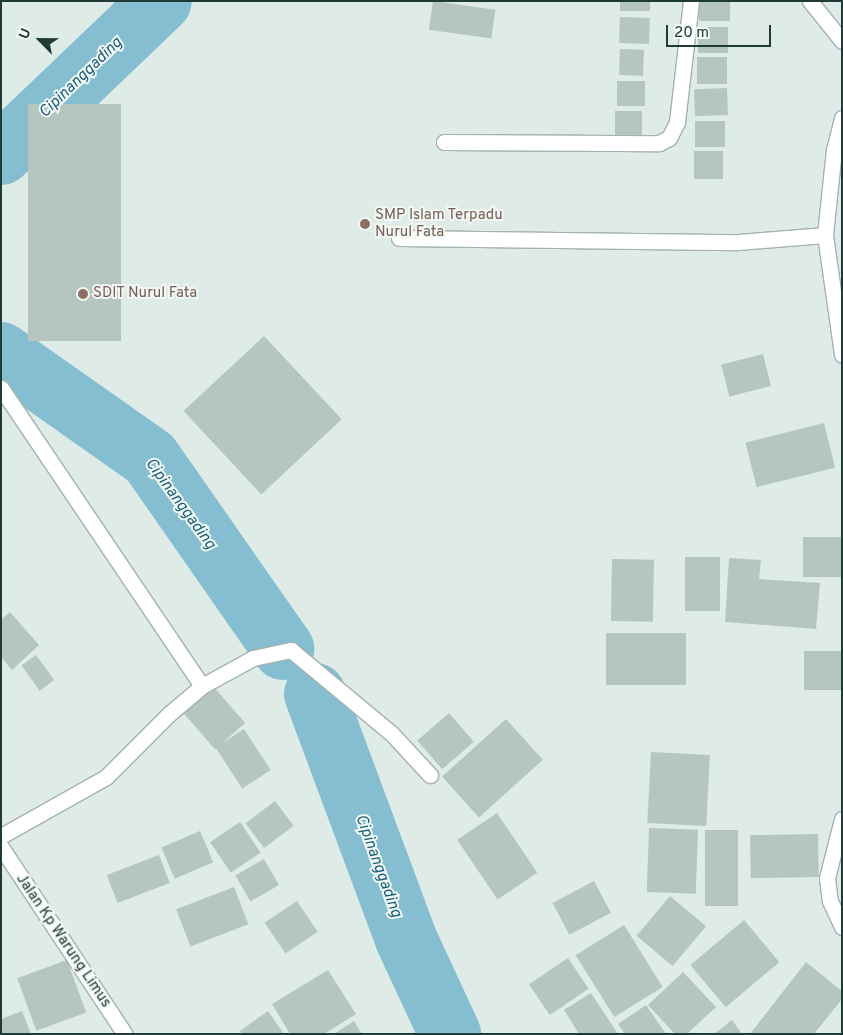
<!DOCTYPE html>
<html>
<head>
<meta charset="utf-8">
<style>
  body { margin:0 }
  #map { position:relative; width:843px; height:1035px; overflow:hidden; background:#dfebe7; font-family:Overpass,sans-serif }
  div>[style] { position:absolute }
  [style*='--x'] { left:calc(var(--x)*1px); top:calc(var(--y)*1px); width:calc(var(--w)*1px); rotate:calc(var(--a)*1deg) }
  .water>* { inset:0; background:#86bed1 }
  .river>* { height:62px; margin:-31px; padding:0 31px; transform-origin:31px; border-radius:31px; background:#86bed1 }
  .building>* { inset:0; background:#b5c6c0; transform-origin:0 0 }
  .roads { filter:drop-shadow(1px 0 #a2b3af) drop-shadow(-1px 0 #a2b3af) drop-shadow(0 1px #a2b3af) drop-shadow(0 -1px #a2b3af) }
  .service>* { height:15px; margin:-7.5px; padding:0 7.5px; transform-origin:7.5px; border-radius:7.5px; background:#fff }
  .minor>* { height:15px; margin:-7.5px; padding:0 7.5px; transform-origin:7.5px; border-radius:7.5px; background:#fff }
  .dots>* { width:14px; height:14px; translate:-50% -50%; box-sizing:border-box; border:2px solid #f0f7f4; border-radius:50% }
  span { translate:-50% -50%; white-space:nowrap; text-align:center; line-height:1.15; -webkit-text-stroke:4px #f0f7f4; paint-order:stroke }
  .education-label { font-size:15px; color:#785e54 }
  .left { translate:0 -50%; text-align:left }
  .street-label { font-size:15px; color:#203b37 }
  .water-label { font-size:16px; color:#195e78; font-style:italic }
  .frame { position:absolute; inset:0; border:2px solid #203b37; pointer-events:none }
  .north { position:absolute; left:15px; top:15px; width:50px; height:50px; -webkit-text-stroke:4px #f0f7f4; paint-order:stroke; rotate:293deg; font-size:14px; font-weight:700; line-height:20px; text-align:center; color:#203b37 }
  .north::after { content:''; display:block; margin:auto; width:18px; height:22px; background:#203b37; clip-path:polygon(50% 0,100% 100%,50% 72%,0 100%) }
  .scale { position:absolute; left:666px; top:25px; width:105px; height:22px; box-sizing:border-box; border:2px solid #203b37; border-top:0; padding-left:6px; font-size:15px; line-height:18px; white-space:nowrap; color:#203b37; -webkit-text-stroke:4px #f0f7f4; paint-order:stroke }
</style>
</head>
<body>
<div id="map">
  <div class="water">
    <i style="clip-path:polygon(410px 876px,448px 967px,479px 1034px,424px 1034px,402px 987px,364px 895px)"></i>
  </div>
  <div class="river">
    <i style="--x:1;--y:154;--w:221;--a:-43.7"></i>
    <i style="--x:1;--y:353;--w:182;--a:35.2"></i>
    <i style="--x:150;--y:458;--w:233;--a:55.1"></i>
    <i style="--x:315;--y:694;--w:261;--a:69.6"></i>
    <i style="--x:406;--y:939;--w:105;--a:65.1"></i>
  </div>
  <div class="building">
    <i style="left:433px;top:1px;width:63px;height:29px;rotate:8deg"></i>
    <i style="left:620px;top:1px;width:30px;height:10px"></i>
    <i style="left:699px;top:1px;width:31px;height:20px"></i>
    <i style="left:620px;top:17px;width:30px;height:26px;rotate:2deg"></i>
    <i style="left:698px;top:27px;width:30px;height:26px"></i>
    <i style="left:620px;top:49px;width:24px;height:26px;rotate:2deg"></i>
    <i style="left:697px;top:57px;width:30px;height:27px"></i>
    <i style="left:617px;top:81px;width:28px;height:25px"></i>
    <i style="left:727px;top:88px;width:27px;height:33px;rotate:88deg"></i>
    <i style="left:121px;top:104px;width:237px;height:93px;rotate:90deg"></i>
    <i style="left:615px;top:111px;width:27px;height:27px"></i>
    <i style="left:695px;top:121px;width:30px;height:26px"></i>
    <i style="left:723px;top:151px;width:28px;height:29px;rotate:90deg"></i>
    <i style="left:264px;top:336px;width:114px;height:110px;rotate:47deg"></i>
    <i style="left:763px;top:354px;width:33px;height:43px;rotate:76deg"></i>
    <i style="left:824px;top:423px;width:46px;height:81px;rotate:76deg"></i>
    <i style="left:842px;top:537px;width:40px;height:39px;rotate:90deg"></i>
    <i style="left:685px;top:557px;width:35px;height:54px"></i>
    <i style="clip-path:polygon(729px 558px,761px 560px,759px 579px,820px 583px,816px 629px,725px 622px)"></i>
    <i style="left:612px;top:559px;width:42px;height:62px;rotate:1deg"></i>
    <i style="clip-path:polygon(10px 612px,39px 645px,12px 670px,1px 657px,1px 620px)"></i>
    <i style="left:606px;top:633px;width:80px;height:52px"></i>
    <i style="left:842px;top:651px;width:39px;height:38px;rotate:90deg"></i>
    <i style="left:36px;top:655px;width:31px;height:18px;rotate:54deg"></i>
    <i style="left:213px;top:686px;width:49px;height:40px;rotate:49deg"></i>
    <i style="left:449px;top:713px;width:38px;height:42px;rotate:49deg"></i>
    <i style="left:506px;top:719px;width:55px;height:86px;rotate:48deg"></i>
    <i style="left:244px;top:729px;width:49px;height:34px;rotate:57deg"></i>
    <i style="left:651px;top:752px;width:59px;height:71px;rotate:3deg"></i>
    <i style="left:275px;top:801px;width:31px;height:37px;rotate:53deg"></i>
    <i style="left:497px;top:813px;width:72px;height:48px;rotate:56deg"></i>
    <i style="left:240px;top:822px;width:37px;height:36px;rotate:56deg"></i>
    <i style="left:649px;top:828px;width:49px;height:64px;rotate:2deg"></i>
    <i style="left:705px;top:830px;width:33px;height:76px"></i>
    <i style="left:200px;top:831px;width:34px;height:42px;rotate:67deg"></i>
    <i style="left:818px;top:834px;width:43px;height:68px;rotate:89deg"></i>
    <i style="left:159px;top:855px;width:30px;height:56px;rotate:69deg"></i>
    <i style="left:264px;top:859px;width:30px;height:33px;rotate:60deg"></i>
    <i style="left:594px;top:881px;width:36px;height:47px;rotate:62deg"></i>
    <i style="left:234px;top:887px;width:40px;height:62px;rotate:69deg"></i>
    <i style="left:670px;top:896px;width:47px;height:52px;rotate:40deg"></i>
    <i style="left:297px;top:901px;width:37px;height:39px;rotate:56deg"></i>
    <i style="left:744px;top:920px;width:55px;height:70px;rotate:50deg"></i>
    <i style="left:624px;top:925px;width:73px;height:57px;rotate:58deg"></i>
    <i style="left:568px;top:958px;width:37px;height:47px;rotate:56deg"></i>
    <i style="left:67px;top:960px;width:56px;height:53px;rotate:70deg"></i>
    <i style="clip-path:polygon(806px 962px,842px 991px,842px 999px,814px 1034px,750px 1034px)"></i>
    <i style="clip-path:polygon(328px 970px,356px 1014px,324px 1034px,290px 1034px,272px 1004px)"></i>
    <i style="clip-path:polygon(683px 972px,716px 1007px,687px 1034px,675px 1034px,648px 1005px)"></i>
    <i style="clip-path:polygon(591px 993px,618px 1034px,579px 1034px,564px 1010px)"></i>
    <i style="clip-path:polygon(646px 1005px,666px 1034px,625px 1034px,618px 1024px)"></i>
    <i style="clip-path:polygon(22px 1011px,31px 1034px,1px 1034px,1px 1019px)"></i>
    <i style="clip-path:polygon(268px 1011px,284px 1034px,242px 1034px,240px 1031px)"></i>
    <i style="clip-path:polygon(732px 1020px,742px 1034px,714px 1034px)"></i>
    <i style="clip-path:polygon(354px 1021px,362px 1034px,334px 1034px)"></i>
  </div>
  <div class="roads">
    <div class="service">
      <i style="--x:810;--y:1;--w:51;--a:51.3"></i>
      <i style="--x:444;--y:142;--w:215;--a:0.3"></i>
      <i style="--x:659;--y:143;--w:11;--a:-27"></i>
      <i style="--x:669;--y:138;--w:18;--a:-63"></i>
      <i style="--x:677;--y:122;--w:122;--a:-83.4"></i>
      <i style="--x:399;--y:238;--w:339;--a:0.7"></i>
      <i style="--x:738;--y:242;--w:87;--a:-4.6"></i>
      <i style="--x:1;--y:388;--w:359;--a:56"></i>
    </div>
    <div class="minor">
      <i style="--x:842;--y:118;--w:32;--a:104"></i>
      <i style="--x:834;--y:149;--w:86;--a:96"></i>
      <i style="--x:825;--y:235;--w:121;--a:81.9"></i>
      <i style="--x:842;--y:819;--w:61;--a:104.3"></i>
      <i style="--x:827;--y:878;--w:23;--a:83"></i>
      <i style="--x:830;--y:901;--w:29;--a:65"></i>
      <i style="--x:1;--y:836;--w:120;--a:-29.3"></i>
      <i style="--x:106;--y:777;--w:89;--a:-45"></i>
      <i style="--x:169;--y:714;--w:43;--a:-40.3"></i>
      <i style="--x:202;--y:686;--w:58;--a:-28.8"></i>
      <i style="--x:253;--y:658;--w:39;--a:-12"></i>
      <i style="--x:291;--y:650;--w:131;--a:39.7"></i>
      <i style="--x:392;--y:734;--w:56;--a:47.2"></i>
      <i style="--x:1;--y:847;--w:224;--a:56.5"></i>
    </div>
  </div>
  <div class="dots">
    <i style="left:365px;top:224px;background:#8d6e63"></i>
    <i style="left:83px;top:294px;background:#8d6e63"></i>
  </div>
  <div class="education-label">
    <span class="left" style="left:375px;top:224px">SMP Islam Terpadu<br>Nurul Fata</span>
    <span class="left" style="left:93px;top:294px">SDIT Nurul Fata</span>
  </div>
  <div class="street-label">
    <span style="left:63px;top:941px;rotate:56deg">Jalan Kp Warung Limus</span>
  </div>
  <div class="water-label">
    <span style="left:81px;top:78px;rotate:-44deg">Cipinanggading</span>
    <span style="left:180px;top:504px;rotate:54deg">Cipinanggading</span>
    <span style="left:378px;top:866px;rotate:70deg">Cipinanggading</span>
  </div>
  <div class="frame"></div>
  <div class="north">U</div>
  <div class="scale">20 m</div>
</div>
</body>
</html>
